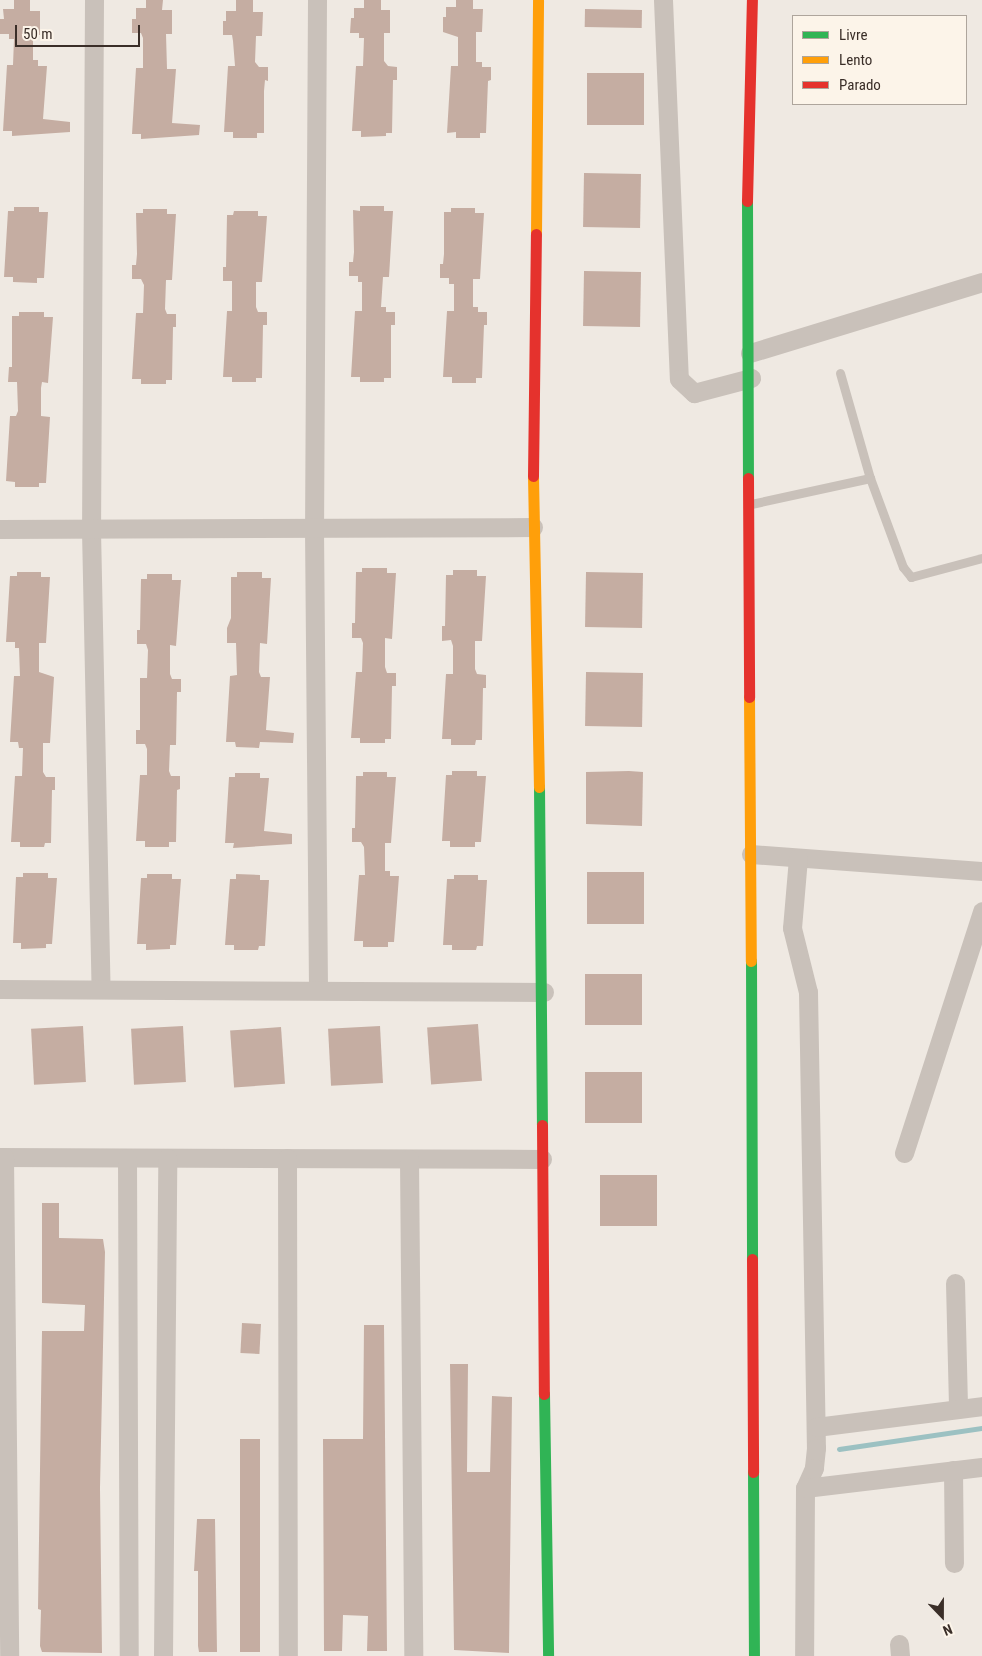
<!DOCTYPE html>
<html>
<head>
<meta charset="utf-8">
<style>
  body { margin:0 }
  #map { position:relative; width:982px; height:1656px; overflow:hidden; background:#efe9e2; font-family:"Roboto Condensed",sans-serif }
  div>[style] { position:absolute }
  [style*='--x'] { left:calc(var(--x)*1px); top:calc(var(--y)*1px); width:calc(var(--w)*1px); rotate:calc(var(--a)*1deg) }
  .stream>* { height:5px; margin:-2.5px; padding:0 2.5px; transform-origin:2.5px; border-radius:2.5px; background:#9cc1c2 }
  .building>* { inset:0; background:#c5ada2; transform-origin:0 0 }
  .lane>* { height:9px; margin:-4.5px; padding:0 4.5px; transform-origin:4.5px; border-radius:4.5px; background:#c9c1ba }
  .street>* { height:19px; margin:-9.5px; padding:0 9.5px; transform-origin:9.5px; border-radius:9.5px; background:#c9c1ba }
  .fast>* { height:11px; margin:-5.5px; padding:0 5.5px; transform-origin:5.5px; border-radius:5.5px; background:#30b455 }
  .slow>* { height:11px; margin:-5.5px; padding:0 5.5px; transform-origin:5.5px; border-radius:5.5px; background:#ff9f0a }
  .jam>* { height:11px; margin:-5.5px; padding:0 5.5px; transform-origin:5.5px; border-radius:5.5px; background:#e5322d }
  span { translate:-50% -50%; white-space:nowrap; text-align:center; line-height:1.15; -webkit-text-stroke:4px #fcf4e9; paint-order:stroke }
  .legend { position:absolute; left:792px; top:15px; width:175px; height:90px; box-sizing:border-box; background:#fcf4e9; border:1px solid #aea59c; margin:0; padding:6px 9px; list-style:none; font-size:15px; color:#3a2e28 }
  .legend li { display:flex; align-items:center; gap:10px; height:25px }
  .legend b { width:25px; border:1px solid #aea59c }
  .north { position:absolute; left:917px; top:1591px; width:50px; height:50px; -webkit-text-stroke:4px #fcf4e9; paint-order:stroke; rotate:158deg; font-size:14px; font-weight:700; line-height:20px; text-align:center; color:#3a2e28 }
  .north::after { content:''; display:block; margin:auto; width:18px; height:22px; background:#3a2e28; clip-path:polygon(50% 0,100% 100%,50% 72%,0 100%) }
  .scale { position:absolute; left:15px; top:25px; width:125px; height:22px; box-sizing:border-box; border:2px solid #3a2e28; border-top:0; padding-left:6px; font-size:15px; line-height:18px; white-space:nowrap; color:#3a2e28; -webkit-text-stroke:4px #fcf4e9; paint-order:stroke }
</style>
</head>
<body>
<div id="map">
  <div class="stream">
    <i style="--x:839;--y:1449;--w:145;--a:-8.4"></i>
  </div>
  <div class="building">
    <i style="clip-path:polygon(14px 0,30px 0,30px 11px,40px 11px,40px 35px,33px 34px,33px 60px,38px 60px,38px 66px,47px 66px,43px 119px,70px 122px,70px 132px,12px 136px,12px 131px,3px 131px,7px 65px,13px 65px,14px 39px,9px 39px,9px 34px,0 34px,0 19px,4px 19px,3px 9px,14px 9px)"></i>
    <i style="clip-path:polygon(146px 0,163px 0,162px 10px,172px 10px,172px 34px,166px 34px,167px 69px,176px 69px,172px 123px,200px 125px,199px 135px,141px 139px,141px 134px,132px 134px,136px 68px,143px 68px,143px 38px,141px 33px,132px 33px,132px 19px,136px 19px,136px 8px,146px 8px)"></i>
    <i style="clip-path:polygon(236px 0,253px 0,253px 12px,263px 12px,262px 36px,256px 36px,255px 62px,259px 67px,268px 67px,268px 81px,265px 80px,264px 91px,264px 133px,257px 133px,257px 138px,233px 138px,233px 132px,224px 132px,228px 66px,235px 66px,233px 41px,232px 35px,223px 35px,223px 21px,226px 21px,226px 11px,236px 11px)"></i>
    <i style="clip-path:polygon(364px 0,381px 0,381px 10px,390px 10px,390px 33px,384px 33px,384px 61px,388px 66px,397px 67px,397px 80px,393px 80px,392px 133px,386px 133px,386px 136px,361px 137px,361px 131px,352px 131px,356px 66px,363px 66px,364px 38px,359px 38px,359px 33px,350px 33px,351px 18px,354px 18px,354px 8px,364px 8px)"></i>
    <i style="clip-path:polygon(456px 0,473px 0,473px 9px,483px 9px,482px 32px,476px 32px,476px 62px,482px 62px,482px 67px,491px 67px,491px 80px,488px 81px,486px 133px,480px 133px,480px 138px,456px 138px,456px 132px,447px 133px,451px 66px,458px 66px,458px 37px,443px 32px,443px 17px,446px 17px,446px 7px,456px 7px)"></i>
    <i style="left:585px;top:9px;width:57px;height:18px;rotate:1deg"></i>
    <i style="left:587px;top:73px;width:57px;height:52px"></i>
    <i style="left:641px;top:174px;width:54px;height:57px;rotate:91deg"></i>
    <i style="clip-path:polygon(360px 206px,384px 206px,384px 211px,393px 211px,389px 277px,383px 277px,381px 307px,386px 307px,386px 312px,395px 312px,395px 325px,391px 325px,391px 378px,384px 378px,384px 382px,360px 382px,360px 377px,351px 377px,355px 311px,362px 311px,362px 282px,358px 282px,358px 276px,349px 276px,349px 262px,353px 262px,354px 252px,353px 210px,360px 211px)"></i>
    <i style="clip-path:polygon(14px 207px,39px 207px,39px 212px,48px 212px,44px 278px,37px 278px,37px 283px,13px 282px,13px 277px,4px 277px,8px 211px,14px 211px)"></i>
    <i style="clip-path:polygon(451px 208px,475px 208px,475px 213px,484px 213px,480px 279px,473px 279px,473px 307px,478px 307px,478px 312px,487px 312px,487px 325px,484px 325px,482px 378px,476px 378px,476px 383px,452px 383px,452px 377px,443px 377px,447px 311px,454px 311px,454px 284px,449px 284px,449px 278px,440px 278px,440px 264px,443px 264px,444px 254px,444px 212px,451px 212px)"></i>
    <i style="clip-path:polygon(143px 209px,167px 209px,167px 214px,176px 214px,172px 280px,166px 280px,165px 309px,167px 314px,176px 314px,176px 327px,173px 327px,172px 380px,166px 380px,166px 384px,141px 384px,141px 379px,132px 379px,136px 313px,143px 313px,144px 285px,141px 279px,132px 279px,132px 265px,136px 265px,137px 254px,136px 213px,143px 213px)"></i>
    <i style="clip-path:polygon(234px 211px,258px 211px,258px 216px,267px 216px,262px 282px,256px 282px,256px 307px,258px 312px,267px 312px,267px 325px,263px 325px,262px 378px,256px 378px,256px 382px,232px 382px,232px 377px,223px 377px,227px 311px,232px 311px,232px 281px,223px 281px,223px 267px,226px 267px,227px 215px,233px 215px)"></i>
    <i style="left:641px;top:272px;width:55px;height:57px;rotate:91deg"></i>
    <i style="clip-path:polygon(19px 312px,44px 312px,44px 317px,53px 317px,48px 383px,42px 382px,41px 388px,41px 416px,50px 417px,46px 483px,39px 483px,39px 487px,15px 487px,15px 482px,6px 481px,10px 416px,16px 416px,18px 411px,17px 382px,8px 382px,9px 367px,12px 367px,12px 316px,19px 316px)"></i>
    <i style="clip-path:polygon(362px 568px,387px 568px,387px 573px,396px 573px,392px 639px,385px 638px,385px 667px,387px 673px,396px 673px,396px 686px,392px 686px,391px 739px,385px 739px,385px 743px,360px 743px,360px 738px,351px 738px,356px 672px,362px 672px,363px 643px,361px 638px,352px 638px,352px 623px,355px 623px,356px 572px,362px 572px)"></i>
    <i style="clip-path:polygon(453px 570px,477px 570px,477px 576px,486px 576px,482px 641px,475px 641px,475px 669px,477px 674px,486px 675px,486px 688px,483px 688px,482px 740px,476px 740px,475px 745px,451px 745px,451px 739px,442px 739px,446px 674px,453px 674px,453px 646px,451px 640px,442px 641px,442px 626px,445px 626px,446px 575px,453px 575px)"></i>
    <i style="clip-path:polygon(17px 572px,41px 572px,41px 577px,50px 577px,46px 643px,39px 643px,39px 672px,54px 677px,50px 743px,43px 743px,43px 772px,46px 777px,55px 777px,55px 790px,52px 790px,51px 843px,45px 843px,44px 847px,20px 847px,20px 842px,11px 842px,15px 776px,22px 776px,23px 748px,19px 748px,18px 742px,10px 742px,14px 676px,20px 676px,19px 648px,15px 648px,15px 642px,6px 642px,10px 576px,17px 576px)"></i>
    <i style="clip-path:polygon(237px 572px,262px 572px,262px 578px,271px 578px,267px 644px,260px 643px,259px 672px,261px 677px,270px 677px,266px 730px,294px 733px,293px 743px,260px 742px,259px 748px,236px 747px,235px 742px,226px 742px,230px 676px,237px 675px,236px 643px,227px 643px,227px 628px,231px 618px,231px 577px,237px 577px)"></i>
    <i style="left:643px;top:573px;width:55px;height:57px;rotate:91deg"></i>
    <i style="clip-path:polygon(147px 574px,172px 574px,172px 580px,181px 580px,176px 646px,170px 645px,170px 674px,172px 679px,181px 679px,181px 692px,177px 692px,176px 745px,170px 745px,169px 771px,171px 776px,180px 776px,180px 789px,177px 790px,176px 842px,169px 842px,169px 847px,145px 847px,145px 841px,136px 841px,140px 775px,147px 775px,147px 749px,145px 744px,136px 744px,136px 730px,140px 730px,140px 678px,147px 678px,148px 650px,146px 644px,137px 644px,137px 630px,140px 630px,141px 579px,147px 579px)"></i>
    <i style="left:643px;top:673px;width:54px;height:57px;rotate:91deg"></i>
    <i style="clip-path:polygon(452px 771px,477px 771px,477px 776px,486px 776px,481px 842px,475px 842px,475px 847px,450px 847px,450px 841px,442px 841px,446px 775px,452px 775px)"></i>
    <i style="clip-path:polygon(629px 771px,643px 772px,642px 826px,586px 824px,586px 772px)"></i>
    <i style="clip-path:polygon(363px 772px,387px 772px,387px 777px,396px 777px,391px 843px,385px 843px,385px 871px,390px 871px,390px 876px,399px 876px,394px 942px,388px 942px,388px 947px,363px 947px,363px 941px,354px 941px,359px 875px,365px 875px,364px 847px,361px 842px,352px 842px,352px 828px,355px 828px,356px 776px,363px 776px)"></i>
    <i style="clip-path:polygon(235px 773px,260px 773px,260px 778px,269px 778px,264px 831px,292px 834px,292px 844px,233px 848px,234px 843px,225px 843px,229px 777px,235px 777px)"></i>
    <i style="left:587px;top:872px;width:57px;height:52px"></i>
    <i style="clip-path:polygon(23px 873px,48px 873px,48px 878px,57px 878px,52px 944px,46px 944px,46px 948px,21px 949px,21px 943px,13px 943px,16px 877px,23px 877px)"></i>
    <i style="clip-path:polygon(147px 874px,172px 874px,172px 879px,181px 879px,176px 945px,170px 945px,170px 949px,146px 950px,146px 944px,137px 944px,141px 878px,147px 878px)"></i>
    <i style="clip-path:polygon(236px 874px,260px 875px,260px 880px,269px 880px,265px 946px,259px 946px,258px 950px,234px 950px,234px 945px,225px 945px,230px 879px,236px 879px)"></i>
    <i style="clip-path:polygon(454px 875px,478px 875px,478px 880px,487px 880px,483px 946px,477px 946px,476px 950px,452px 950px,452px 945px,443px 945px,447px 879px,454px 879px)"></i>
    <i style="left:585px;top:974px;width:57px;height:51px"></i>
    <i style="left:478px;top:1024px;width:57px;height:51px;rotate:86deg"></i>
    <i style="left:83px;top:1026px;width:56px;height:52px;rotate:87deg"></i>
    <i style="left:183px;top:1026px;width:56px;height:52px;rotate:87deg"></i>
    <i style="left:380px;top:1026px;width:57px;height:52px;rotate:87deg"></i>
    <i style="left:281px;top:1027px;width:57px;height:51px;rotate:86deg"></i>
    <i style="left:585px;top:1072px;width:57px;height:51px"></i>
    <i style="left:600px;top:1175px;width:57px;height:51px"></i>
    <i style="clip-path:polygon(42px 1203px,59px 1203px,59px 1238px,103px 1239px,105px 1252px,100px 1488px,102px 1653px,42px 1652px,40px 1646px,41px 1610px,38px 1609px,42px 1331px,84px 1331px,85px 1305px,42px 1303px)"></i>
    <i style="left:242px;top:1323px;width:19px;height:30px;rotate:3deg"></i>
    <i style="clip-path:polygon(364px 1325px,384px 1325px,387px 1651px,367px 1651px,368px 1616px,343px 1615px,342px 1651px,324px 1651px,323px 1439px,363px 1439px)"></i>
    <i style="clip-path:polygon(450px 1364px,468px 1364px,467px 1472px,490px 1472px,492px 1396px,512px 1397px,509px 1653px,454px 1650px)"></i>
    <i style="left:240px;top:1439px;width:20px;height:213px"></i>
    <i style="clip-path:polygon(197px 1519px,215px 1519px,217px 1652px,199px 1652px,198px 1646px,198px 1571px,194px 1571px)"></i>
  </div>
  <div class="lane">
    <i style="--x:840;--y:373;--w:109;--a:74.1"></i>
    <i style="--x:751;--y:504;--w:122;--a:-12.3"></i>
    <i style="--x:870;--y:478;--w:95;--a:69.7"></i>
    <i style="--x:903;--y:567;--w:13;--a:51"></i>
    <i style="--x:911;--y:577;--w:73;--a:-15"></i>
  </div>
  <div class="street">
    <i style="--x:94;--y:0;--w:530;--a:90.32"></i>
    <i style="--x:91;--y:530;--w:459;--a:88.8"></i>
    <i style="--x:317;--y:0;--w:529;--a:90.32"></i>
    <i style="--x:314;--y:529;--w:459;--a:89.5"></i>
    <i style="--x:663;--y:0;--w:379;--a:87.6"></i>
    <i style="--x:679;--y:379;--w:21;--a:43"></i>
    <i style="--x:694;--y:393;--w:59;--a:-14.7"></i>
    <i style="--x:750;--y:353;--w:243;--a:-17"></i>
    <i style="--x:0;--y:529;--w:533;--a:-0.21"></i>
    <i style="--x:751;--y:854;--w:232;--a:4.2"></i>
    <i style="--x:798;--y:858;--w:70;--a:94.9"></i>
    <i style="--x:792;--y:928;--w:66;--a:76"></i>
    <i style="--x:808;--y:992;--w:456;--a:89"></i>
    <i style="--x:816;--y:1448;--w:20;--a:96"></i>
    <i style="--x:814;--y:1468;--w:22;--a:114"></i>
    <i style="--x:805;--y:1488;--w:168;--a:90.3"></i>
    <i style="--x:0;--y:989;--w:544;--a:0.32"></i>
    <i style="--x:904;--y:1153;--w:254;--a:-72.1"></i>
    <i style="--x:0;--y:1157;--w:542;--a:0.21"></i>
    <i style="--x:4;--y:1157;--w:499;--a:89.4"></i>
    <i style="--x:127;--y:1158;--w:498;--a:89.8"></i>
    <i style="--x:287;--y:1158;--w:498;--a:89.9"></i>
    <i style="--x:409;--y:1159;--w:497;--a:89.5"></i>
    <i style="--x:955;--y:1283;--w:126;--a:88.6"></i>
    <i style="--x:816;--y:1427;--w:167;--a:-7.2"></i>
    <i style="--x:953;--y:1470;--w:93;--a:89.4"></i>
    <i style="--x:805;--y:1488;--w:178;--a:-6.8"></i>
    <i style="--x:899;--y:1644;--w:12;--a:85"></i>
    <i style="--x:163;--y:1656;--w:498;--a:-89.5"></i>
  </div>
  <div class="fast">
    <i style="--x:747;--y:201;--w:277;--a:89.8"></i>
    <i style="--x:539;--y:787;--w:338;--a:89.5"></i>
    <i style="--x:751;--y:961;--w:298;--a:89.8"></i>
    <i style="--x:544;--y:1394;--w:262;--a:89.1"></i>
    <i style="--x:753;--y:1472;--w:184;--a:89.7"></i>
  </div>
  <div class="slow">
    <i style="--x:536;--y:234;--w:234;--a:-89.5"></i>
    <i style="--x:533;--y:476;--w:311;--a:88.9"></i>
    <i style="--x:749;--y:697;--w:264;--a:89.6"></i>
  </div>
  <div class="jam">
    <i style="--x:747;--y:201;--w:201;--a:-88.6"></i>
    <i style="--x:533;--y:476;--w:242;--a:-89.3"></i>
    <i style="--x:748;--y:478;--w:219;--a:89.7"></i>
    <i style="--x:542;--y:1125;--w:269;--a:89.6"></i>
    <i style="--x:752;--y:1259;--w:213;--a:89.7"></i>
  </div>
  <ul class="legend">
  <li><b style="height:6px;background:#30b455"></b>Livre</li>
  <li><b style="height:6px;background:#ff9f0a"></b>Lento</li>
  <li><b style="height:6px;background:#e5322d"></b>Parado</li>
  </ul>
  <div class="north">N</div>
  <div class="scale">50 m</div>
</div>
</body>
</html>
